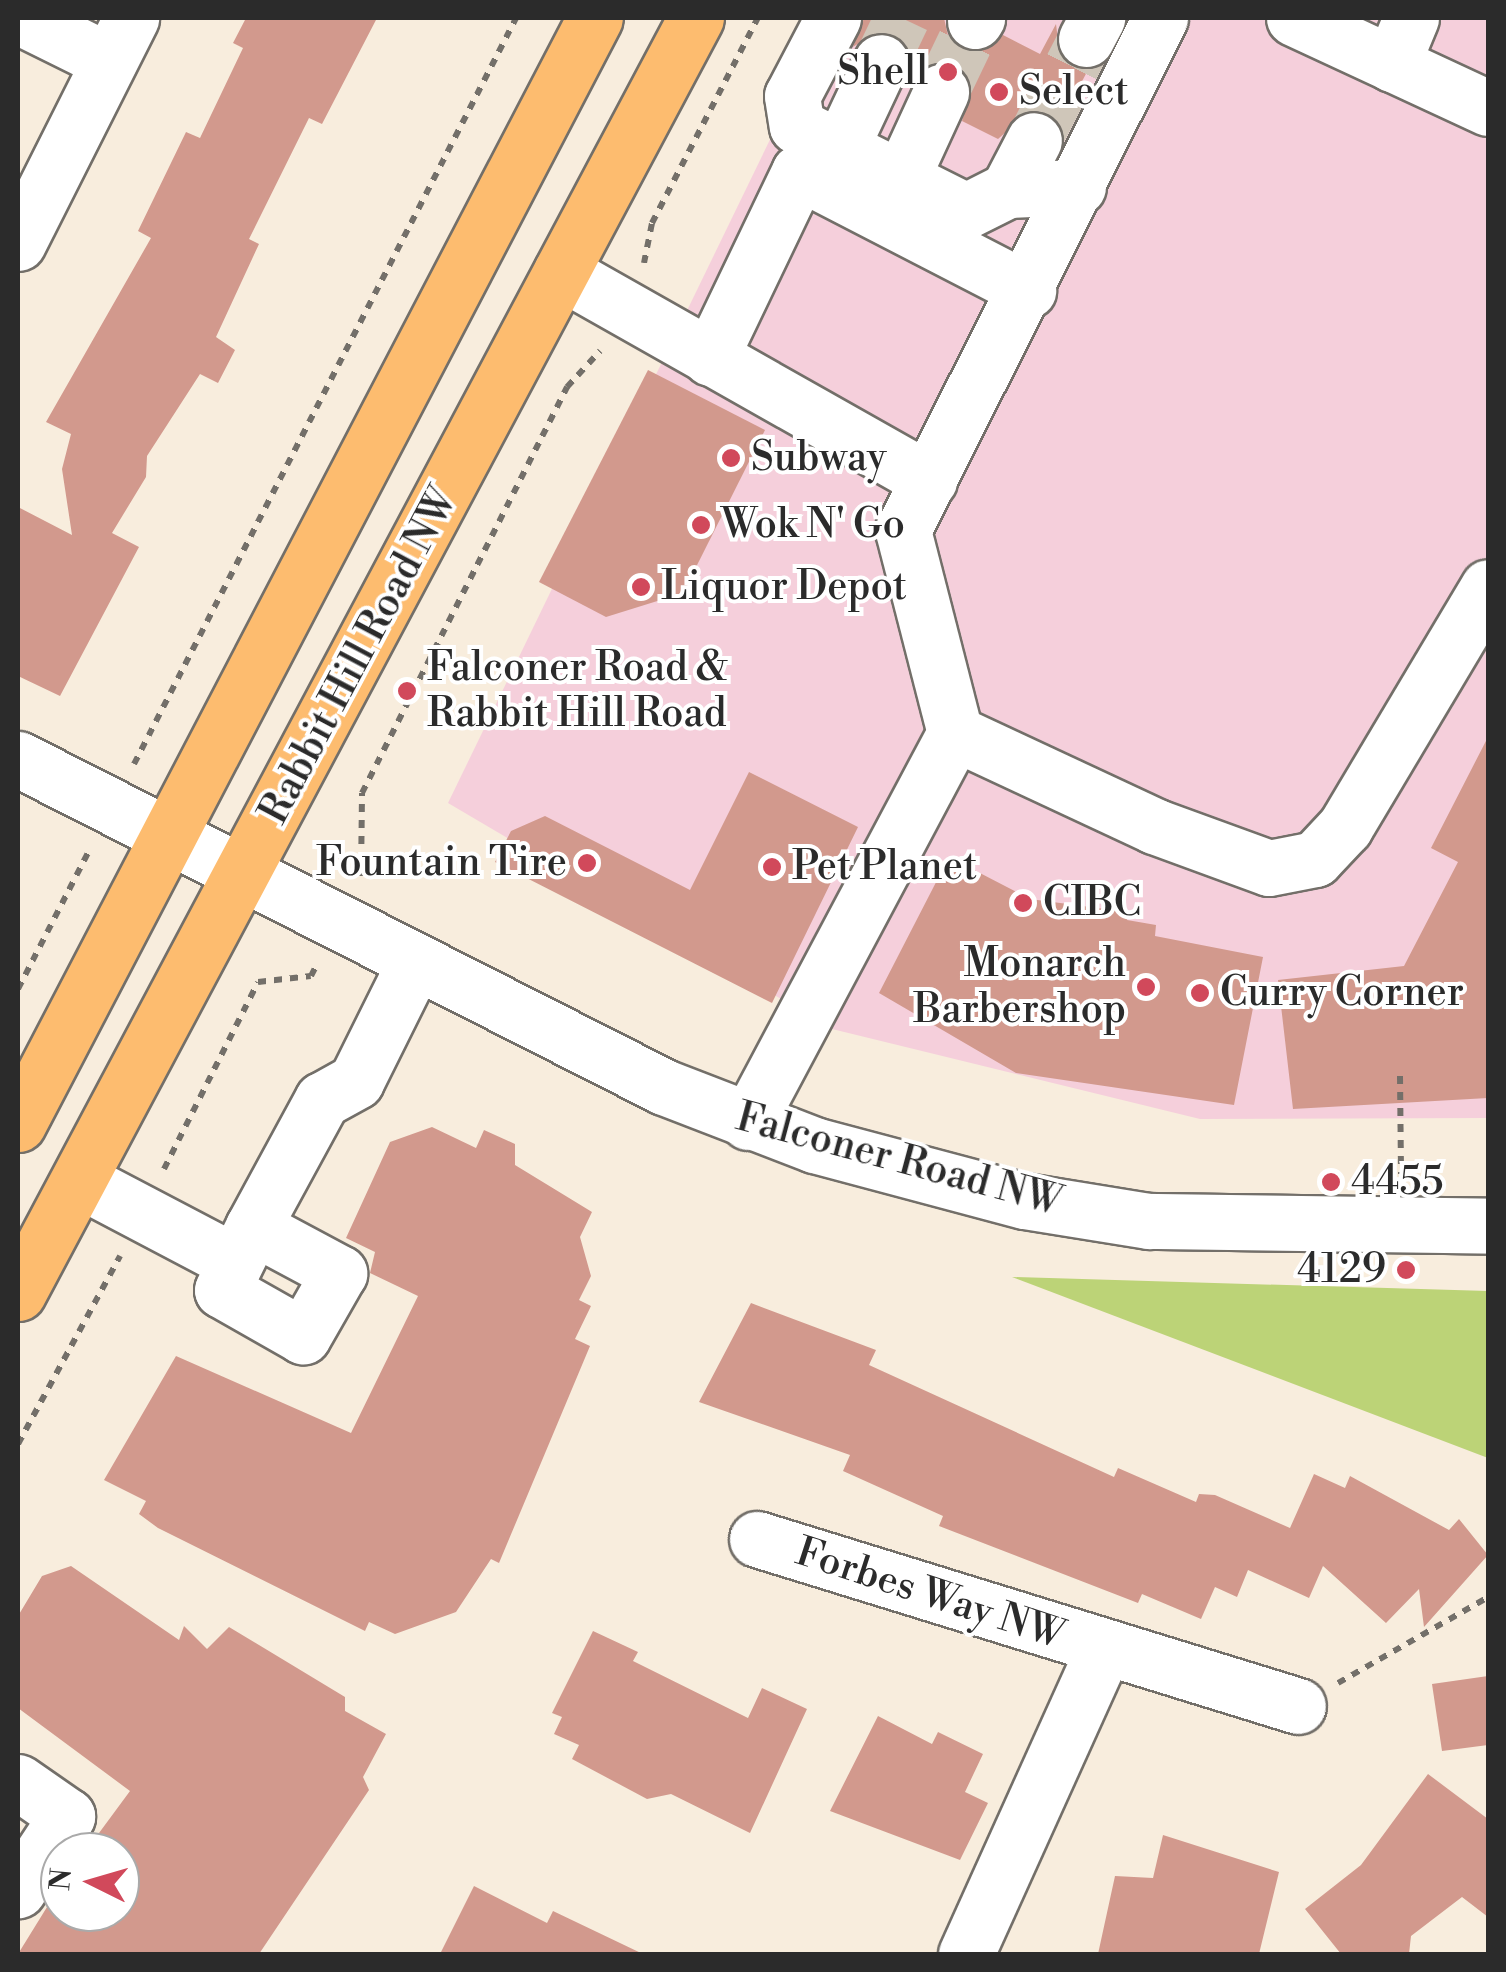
<!DOCTYPE html>
<html>
<head>
<meta charset="utf-8">
<style>
  body { margin:0 }
  #map { position:relative; width:1506px; height:1972px; overflow:hidden; background:#f8eddd; font-family:"Libre Bodoni",serif }
  div>[style] { position:absolute }
  [style*='--x'] { left:calc(var(--x)*1px); top:calc(var(--y)*1px); width:calc(var(--w)*1px); rotate:calc(var(--a)*1deg) }
  .built>* { inset:0; background:#f5cfdb }
  .green>* { inset:0; background:#bcd377 }
  .building>* { inset:0; background:#d2998d }
  .minor-tunnel>* { height:55px; margin-top:-27.5px; transform-origin:0; background:repeating-linear-gradient(90deg,#cfc6b9 0 55px,transparent 0 83px) }
  .path>* { height:6px; margin-top:-3px; transform-origin:0; background:repeating-linear-gradient(90deg,#736f69 0 8px,transparent 0 16px) }
  .roads { filter:drop-shadow(2px 0 #736f69) drop-shadow(-2px 0 #736f69) drop-shadow(0 2px #736f69) drop-shadow(0 -2px #736f69) }
  .minor>* { height:55px; margin:-27.5px; padding:0 27.5px; transform-origin:27.5px; border-radius:27.5px; background:#fff }
  .major>* { height:55px; margin:-27.5px; padding:0 27.5px; transform-origin:27.5px; border-radius:27.5px; background:#fdbc6f }
  .dots>* { width:28px; height:28px; translate:-50% -50%; box-sizing:border-box; border:5px solid #fff; border-radius:50% }
  span { translate:-50% -50%; white-space:nowrap; text-align:center; line-height:1.15; -webkit-text-stroke:8px #fff; paint-order:stroke }
  .poi-label { font-size:40px; color:#2b2b2b }
  .right { translate:-100% -50%; text-align:right }
  .left { translate:0 -50%; text-align:left }
  .street-label { font-size:40px; color:#2b2b2b }
  .frame { position:absolute; inset:0; border:20px solid #2b2b2b; pointer-events:none }
  .north { position:absolute; left:40px; top:1832px; width:100px; height:100px; box-sizing:border-box; background:#fff; border:2px solid #aaa; border-radius:50%; rotate:275deg; font-size:28px; font-weight:700; line-height:40px; text-align:center; color:#2b2b2b }
  .north::after { content:''; display:block; margin:auto; width:35px; height:45px; background:#d1495b; clip-path:polygon(50% 0,100% 100%,50% 72%,0 100%) }
</style>
</head>
<body>
<div id="map">
  <div class="built">
    <i style="clip-path:polygon(829px 18px,1488px 18px,1488px 1118px,1200px 1119px,832px 1029px,448px 803px)"></i>
  </div>
  <div class="green">
    <i style="clip-path:polygon(1012px 1277px,1488px 1291px,1488px 1458px)"></i>
  </div>
  <div class="building">
    <i style="clip-path:polygon(246px 18px,377px 18px,322px 124px,309px 118px,249px 239px,259px 244px,216px 337px,235px 350px,218px 383px,200px 374px,147px 456px,146px 477px,112px 533px,139px 547px,60px 696px,18px 676px,18px 507px,72px 535px,62px 469px,71px 434px,46px 422px,151px 238px,138px 231px,186px 132px,200px 138px,243px 48px,233px 43px)"></i>
    <i style="clip-path:polygon(864px 18px,944px 18px,948px 36px,974px 52px,1003px 35px,1040px 54px,1056px 24px,1060px 56px,1088px 70px,1060px 123px,1032px 109px,998px 139px,962px 121px,972px 88px,955px 64px,937px 61px,913px 78px,895px 34px,877px 31px,853px 47px)"></i>
    <i style="clip-path:polygon(648px 370px,765px 430px,683px 593px,606px 617px,539px 582px)"></i>
    <i style="clip-path:polygon(1488px 737px,1488px 1098px,1293px 1109px,1278px 980px,1404px 966px,1458px 862px,1431px 848px)"></i>
    <i style="clip-path:polygon(749px 772px,858px 827px,772px 1003px,495px 862px,511px 831px,545px 816px,690px 890px)"></i>
    <i style="clip-path:polygon(949px 857px,1030px 899px,1128px 912px,1127px 920px,1156px 925px,1155px 936px,1263px 957px,1234px 1105px,1016px 1073px,879px 993px)"></i>
    <i style="clip-path:polygon(432px 1127px,476px 1148px,484px 1130px,515px 1144px,515px 1165px,592px 1212px,580px 1237px,591px 1276px,579px 1300px,591px 1306px,575px 1339px,590px 1346px,499px 1563px,491px 1559px,456px 1612px,395px 1634px,369px 1622px,365px 1631px,158px 1528px,139px 1514px,146px 1501px,104px 1480px,176px 1356px,351px 1433px,418px 1296px,370px 1273px,375px 1252px,346px 1238px,390px 1142px)"></i>
    <i style="clip-path:polygon(751px 1303px,876px 1350px,869px 1365px,1114px 1477px,1118px 1468px,1196px 1502px,1199px 1494px,1215px 1495px,1290px 1528px,1314px 1474px,1345px 1488px,1350px 1476px,1449px 1530px,1459px 1519px,1488px 1555px,1424px 1627px,1419px 1589px,1386px 1623px,1323px 1566px,1309px 1598px,1248px 1570px,1237px 1597px,1215px 1587px,1201px 1619px,1142px 1594px,1138px 1603px,939px 1526px,943px 1516px,843px 1471px,850px 1455px,699px 1402px)"></i>
    <i style="clip-path:polygon(71px 1566px,179px 1640px,184px 1626px,207px 1649px,229px 1627px,345px 1697px,345px 1711px,386px 1734px,363px 1777px,369px 1790px,259px 1954px,18px 1954px,60px 1886px,60px 1912px,120px 1912px,120px 1852px,85px 1852px,130px 1791px,18px 1708px,18px 1616px,42px 1576px)"></i>
    <i style="clip-path:polygon(593px 1631px,638px 1652px,633px 1661px,748px 1718px,762px 1688px,807px 1709px,750px 1833px,671px 1794px,647px 1799px,572px 1759px,579px 1745px,554px 1734px,562px 1717px,552px 1713px)"></i>
    <i style="clip-path:polygon(1488px 1676px,1488px 1745px,1442px 1751px,1432px 1684px)"></i>
    <i style="clip-path:polygon(878px 1716px,932px 1744px,938px 1732px,983px 1754px,965px 1792px,988px 1803px,960px 1860px,830px 1811px)"></i>
    <i style="clip-path:polygon(1428px 1774px,1488px 1819px,1488px 1917px,1462px 1897px,1411px 1936px,1409px 1954px,1341px 1954px,1305px 1909px,1361px 1865px)"></i>
    <i style="clip-path:polygon(1163px 1835px,1279px 1872px,1259px 1954px,1098px 1954px,1115px 1876px,1153px 1878px)"></i>
    <i style="clip-path:polygon(474px 1886px,547px 1923px,553px 1911px,643px 1954px,440px 1954px)"></i>
  </div>
  <div class="minor-tunnel">
    <i style="--x:881;--y:62;--w:49;--a:-64.5"></i>
    <i style="--x:941;--y:92;--w:79;--a:-64.4"></i>
    <i style="--x:1034;--y:140;--w:114;--a:-62.8"></i>
  </div>
  <div class="path">
    <i style="--x:644;--y:263;--w:41;--a:-78.7"></i>
    <i style="--x:652;--y:223;--w:231;--a:-62.7"></i>
    <i style="--x:134;--y:764;--w:838;--a:-62.88"></i>
    <i style="--x:361;--y:876;--w:83;--a:-89.3"></i>
    <i style="--x:362;--y:793;--w:455;--a:-63.2"></i>
    <i style="--x:567;--y:387;--w:49;--a:-47.5"></i>
    <i style="--x:18;--y:989;--w:155;--a:-62.8"></i>
    <i style="--x:1400;--y:1076;--w:98;--a:89.4"></i>
    <i style="--x:164;--y:1169;--w:209;--a:-63.3"></i>
    <i style="--x:258;--y:982;--w:53;--a:-6.5"></i>
    <i style="--x:311;--y:976;--w:13;--a:-63"></i>
    <i style="--x:18;--y:1444;--w:214;--a:-61.5"></i>
    <i style="--x:1338;--y:1683;--w:173;--a:-29.8"></i>
  </div>
  <div class="roads">
    <div class="minor">
      <i style="--x:22;--y:18;--w:97;--a:26.3"></i>
      <i style="--x:833;--y:18;--w:88;--a:117.7"></i>
      <i style="--x:792;--y:96;--w:30;--a:81"></i>
      <i style="--x:797;--y:126;--w:189;--a:26.7"></i>
      <i style="--x:966;--y:211;--w:47;--a:-26.6"></i>
      <i style="--x:1008;--y:190;--w:70;--a:-2.5"></i>
      <i style="--x:1294;--y:18;--w:214;--a:24.9"></i>
      <i style="--x:975;--y:21;--w:4;--a:-56"></i>
      <i style="--x:1086;--y:39;--w:24;--a:-62"></i>
      <i style="--x:1392;--y:64;--w:50;--a:-67.6"></i>
      <i style="--x:840;--y:149;--w:96;--a:-64.8"></i>
      <i style="--x:901;--y:179;--w:96;--a:-65.3"></i>
      <i style="--x:1008;--y:190;--w:56;--a:-62.5"></i>
      <i style="--x:18;--y:243;--w:252;--a:-63.3"></i>
      <i style="--x:561;--y:272;--w:423;--a:29.5"></i>
      <i style="--x:710;--y:358;--w:206;--a:-64.4"></i>
      <i style="--x:799;--y:172;--w:258;--a:27.3"></i>
      <i style="--x:955;--y:733;--w:210;--a:-104.4"></i>
      <i style="--x:903;--y:530;--w:573;--a:-63.35"></i>
      <i style="--x:18;--y:759;--w:724;--a:26.92"></i>
      <i style="--x:664;--y:1087;--w:161;--a:21.1"></i>
      <i style="--x:814;--y:1145;--w:218;--a:14.9"></i>
      <i style="--x:1025;--y:1201;--w:126;--a:9.2"></i>
      <i style="--x:1149;--y:1221;--w:339;--a:0.8"></i>
      <i style="--x:748;--y:1122;--w:441;--a:-62"></i>
      <i style="--x:955;--y:733;--w:220;--a:25"></i>
      <i style="--x:1154;--y:826;--w:122;--a:20.1"></i>
      <i style="--x:1269;--y:868;--w:47;--a:-11.1"></i>
      <i style="--x:1315;--y:859;--w:44;--a:-46.8"></i>
      <i style="--x:1345;--y:827;--w:279;--a:-59.2"></i>
      <i style="--x:79;--y:1180;--w:176;--a:27.7"></i>
      <i style="--x:253;--y:1227;--w:98;--a:28.1"></i>
      <i style="--x:339;--y:1273;--w:73;--a:119.7"></i>
      <i style="--x:303;--y:1336;--w:93;--a:-150.4"></i>
      <i style="--x:222;--y:1290;--w:70;--a:-63.8"></i>
      <i style="--x:253;--y:1227;--w:145;--a:-61.5"></i>
      <i style="--x:322;--y:1100;--w:39;--a:-29"></i>
      <i style="--x:356;--y:1081;--w:133;--a:-63.6"></i>
      <i style="--x:757;--y:1539;--w:566;--a:17.15"></i>
      <i style="--x:18;--y:1782;--w:60;--a:34.8"></i>
      <i style="--x:67;--y:1816;--w:89;--a:123.5"></i>
      <i style="--x:966;--y:1954;--w:335;--a:-65.7"></i>
    </div>
    <div class="major">
      <i style="--x:18;--y:1124;--w:1247;--a:-62.45"></i>
      <i style="--x:18;--y:1293;--w:1444;--a:-62"></i>
    </div>
  </div>
  <div class="dots">
    <i style="left:948px;top:72px;background:#d1495b"></i>
    <i style="left:999px;top:92px;background:#d1495b"></i>
    <i style="left:731px;top:458px;background:#d1495b"></i>
    <i style="left:701px;top:525px;background:#d1495b"></i>
    <i style="left:641px;top:587px;background:#d1495b"></i>
    <i style="left:407px;top:691px;background:#d1495b"></i>
    <i style="left:587px;top:863px;background:#d1495b"></i>
    <i style="left:772px;top:867px;background:#d1495b"></i>
    <i style="left:1023px;top:903px;background:#d1495b"></i>
    <i style="left:1146px;top:987px;background:#d1495b"></i>
    <i style="left:1200px;top:993px;background:#d1495b"></i>
    <i style="left:1331px;top:1182px;background:#d1495b"></i>
    <i style="left:1406px;top:1270px;background:#d1495b"></i>
  </div>
  <div class="poi-label">
    <span class="right" style="left:928px;top:72px">Shell</span>
    <span class="left" style="left:1019px;top:92px">Select</span>
    <span class="left" style="left:751px;top:458px">Subway</span>
    <span class="left" style="left:721px;top:525px">Wok N' Go</span>
    <span class="left" style="left:661px;top:587px">Liquor Depot</span>
    <span class="left" style="left:427px;top:691px">Falconer Road &amp;<br>Rabbit Hill Road</span>
    <span class="right" style="left:567px;top:863px">Fountain Tire</span>
    <span class="left" style="left:792px;top:867px">Pet Planet</span>
    <span class="left" style="left:1043px;top:903px">CIBC</span>
    <span class="right" style="left:1126px;top:987px">Monarch<br>Barbershop</span>
    <span class="left" style="left:1220px;top:993px">Curry Corner</span>
    <span class="left" style="left:1351px;top:1182px">4455</span>
    <span class="right" style="left:1386px;top:1270px">4129</span>
  </div>
  <div class="street-label">
    <span style="left:359px;top:656px;rotate:-62deg">Rabbit Hill Road NW</span>
    <span style="left:899px;top:1160px;rotate:15deg">Falconer Road NW</span>
    <span style="left:930px;top:1594px;rotate:18deg">Forbes Way NW</span>
  </div>
  <div class="frame"></div>
  <div class="north">N</div>
</div>
</body>
</html>
